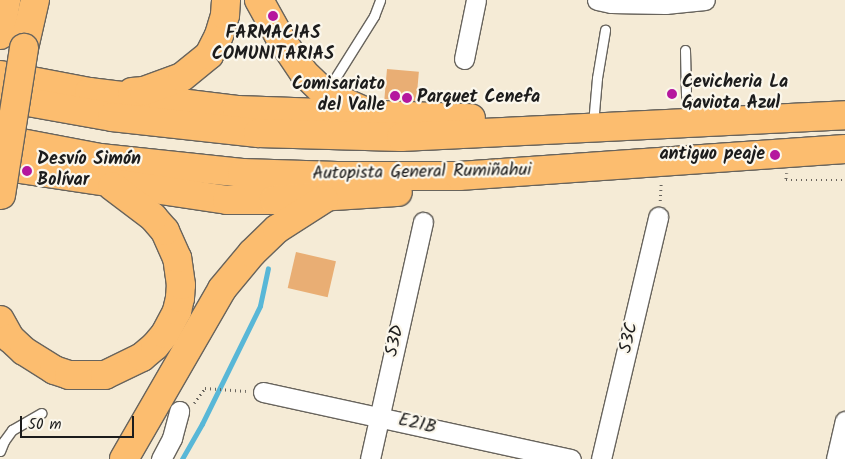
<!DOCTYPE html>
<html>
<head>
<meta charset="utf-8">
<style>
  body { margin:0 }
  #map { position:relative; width:845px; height:459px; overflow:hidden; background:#f5ebd6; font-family:Kalam,sans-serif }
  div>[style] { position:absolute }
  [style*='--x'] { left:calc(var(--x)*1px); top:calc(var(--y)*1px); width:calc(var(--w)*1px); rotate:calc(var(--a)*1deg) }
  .stream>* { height:4.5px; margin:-2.25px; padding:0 2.25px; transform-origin:2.25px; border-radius:2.25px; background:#58b7d7 }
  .building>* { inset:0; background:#e9ae74; transform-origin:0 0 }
  .path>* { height:2.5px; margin-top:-1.25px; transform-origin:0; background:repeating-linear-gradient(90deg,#68645d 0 1px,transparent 0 5px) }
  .roads { filter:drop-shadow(1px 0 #68645d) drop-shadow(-1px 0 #68645d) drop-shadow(0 1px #68645d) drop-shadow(0 -1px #68645d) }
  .lane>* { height:9px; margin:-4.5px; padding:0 4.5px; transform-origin:4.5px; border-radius:4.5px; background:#fff }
  .street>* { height:19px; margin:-9.5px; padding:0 9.5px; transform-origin:9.5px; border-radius:9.5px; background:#fff }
  .highway>* { height:28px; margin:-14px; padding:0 14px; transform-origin:14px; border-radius:14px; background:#fcbd6f }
  .bridges { filter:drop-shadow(1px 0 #68645d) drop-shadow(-1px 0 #68645d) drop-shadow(0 1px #68645d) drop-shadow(0 -1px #68645d) }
  .highway-bridge>* { height:28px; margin:-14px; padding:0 14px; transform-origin:14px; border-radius:14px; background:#fcbd6f }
  .dots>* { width:14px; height:14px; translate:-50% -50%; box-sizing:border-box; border:2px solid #fbf7ec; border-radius:50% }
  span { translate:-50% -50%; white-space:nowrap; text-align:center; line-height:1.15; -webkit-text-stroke:4.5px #fbf7ec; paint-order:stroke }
  .poi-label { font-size:18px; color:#1c1c1c; font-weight:700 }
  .left { translate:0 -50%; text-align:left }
  .right { translate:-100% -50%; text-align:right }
  .street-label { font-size:18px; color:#1c1c1c }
  .scale { position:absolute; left:20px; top:416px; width:114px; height:22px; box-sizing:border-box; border:2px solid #1c1c1c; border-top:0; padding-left:6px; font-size:15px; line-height:18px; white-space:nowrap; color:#1c1c1c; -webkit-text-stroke:4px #fbf7ec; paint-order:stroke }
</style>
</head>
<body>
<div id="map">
  <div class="stream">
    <i style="--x:182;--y:459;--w:40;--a:-60.3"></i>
    <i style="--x:202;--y:424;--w:131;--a:-63.8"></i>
    <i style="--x:260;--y:306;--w:38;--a:-78"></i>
  </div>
  <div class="building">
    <i style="left:387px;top:69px;width:32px;height:30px;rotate:5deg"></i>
    <i style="left:296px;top:252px;width:41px;height:37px;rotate:13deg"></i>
  </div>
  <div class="path">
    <i style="--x:787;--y:173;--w:7;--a:98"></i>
    <i style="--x:786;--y:180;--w:59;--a:0"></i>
    <i style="--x:660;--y:201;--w:19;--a:-87"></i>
    <i style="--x:194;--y:403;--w:19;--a:-54"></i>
    <i style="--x:205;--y:388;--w:41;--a:4.2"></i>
  </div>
  <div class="roads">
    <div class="lane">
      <i style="--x:685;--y:50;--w:44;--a:88.7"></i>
      <i style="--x:686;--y:94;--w:25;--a:81"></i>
      <i style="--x:327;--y:91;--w:89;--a:-57.9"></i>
      <i style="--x:374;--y:16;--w:17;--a:-69"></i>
      <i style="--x:593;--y:124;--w:46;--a:-85"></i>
      <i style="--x:597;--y:78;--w:49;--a:-80.5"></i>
      <i style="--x:0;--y:451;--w:11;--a:-68"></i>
      <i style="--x:4;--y:441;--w:14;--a:-54"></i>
      <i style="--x:12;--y:430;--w:34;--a:-30"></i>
    </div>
    <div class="street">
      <i style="--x:597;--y:0;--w:14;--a:12"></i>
      <i style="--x:611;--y:3;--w:54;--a:1.1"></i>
      <i style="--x:665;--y:4;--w:40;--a:-5.7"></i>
      <i style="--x:464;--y:59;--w:60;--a:-78.5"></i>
      <i style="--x:263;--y:392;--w:315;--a:12.3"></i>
      <i style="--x:161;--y:459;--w:24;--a:-62"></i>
      <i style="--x:172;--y:438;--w:28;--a:-75"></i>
      <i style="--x:370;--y:459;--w:243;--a:-77.4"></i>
      <i style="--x:601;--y:459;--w:249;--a:-76.7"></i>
      <i style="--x:836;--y:459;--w:39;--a:-77"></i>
    </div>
    <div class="highway">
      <i style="--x:259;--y:0;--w:41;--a:60.9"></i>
      <i style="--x:279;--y:36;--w:45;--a:56"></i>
      <i style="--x:304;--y:73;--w:30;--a:44"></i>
      <i style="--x:326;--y:94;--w:37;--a:24"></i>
      <i style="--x:0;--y:35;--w:36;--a:-80"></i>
      <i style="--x:24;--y:48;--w:49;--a:-77.1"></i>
      <i style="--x:0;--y:75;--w:91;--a:10.8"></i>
      <i style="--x:89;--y:92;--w:149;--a:6.9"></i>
      <i style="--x:237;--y:110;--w:234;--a:2"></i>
      <i style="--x:132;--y:92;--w:12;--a:-5"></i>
      <i style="--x:144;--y:91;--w:40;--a:-20.2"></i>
      <i style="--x:182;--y:77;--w:35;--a:-39"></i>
      <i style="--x:209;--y:55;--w:22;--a:-63"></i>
      <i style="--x:219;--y:35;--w:21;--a:-73"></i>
      <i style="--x:225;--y:15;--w:15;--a:-86"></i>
      <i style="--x:0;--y:97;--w:114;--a:10.1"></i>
      <i style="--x:112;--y:117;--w:147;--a:6.3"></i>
      <i style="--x:258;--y:133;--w:143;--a:1.6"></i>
      <i style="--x:401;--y:137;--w:445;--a:-2.8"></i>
      <i style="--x:0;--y:139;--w:102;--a:10.8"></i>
      <i style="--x:100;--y:158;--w:143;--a:6"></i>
      <i style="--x:242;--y:173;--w:95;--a:1.8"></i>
      <i style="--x:337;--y:176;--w:122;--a:0"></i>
      <i style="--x:459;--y:176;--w:387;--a:-4"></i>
      <i style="--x:0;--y:166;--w:230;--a:8.5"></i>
      <i style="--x:227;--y:200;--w:47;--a:0"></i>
      <i style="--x:274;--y:200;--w:124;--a:-3.7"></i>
      <i style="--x:0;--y:320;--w:21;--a:61"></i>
      <i style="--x:10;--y:338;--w:19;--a:43"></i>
      <i style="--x:24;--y:351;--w:36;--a:32"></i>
      <i style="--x:54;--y:370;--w:16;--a:18"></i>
      <i style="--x:69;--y:375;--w:36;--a:0"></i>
      <i style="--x:105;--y:375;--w:41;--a:-25.9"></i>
      <i style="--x:142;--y:357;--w:17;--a:-40"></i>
      <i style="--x:155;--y:346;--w:16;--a:-50"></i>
      <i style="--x:165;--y:334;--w:26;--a:-62"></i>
      <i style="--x:177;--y:311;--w:13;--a:-77"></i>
      <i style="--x:180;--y:298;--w:13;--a:-86"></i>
      <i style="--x:181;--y:285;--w:27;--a:-98"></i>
      <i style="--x:177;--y:258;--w:30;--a:-114"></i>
      <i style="--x:165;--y:231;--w:18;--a:-131"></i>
      <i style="--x:153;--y:217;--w:51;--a:-142.9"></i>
      <i style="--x:124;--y:459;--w:196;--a:-60"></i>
      <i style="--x:222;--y:289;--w:47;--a:-50.2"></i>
      <i style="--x:252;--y:253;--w:35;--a:-44"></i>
      <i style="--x:277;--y:229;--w:56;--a:-32.6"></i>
    </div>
  </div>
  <div class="bridges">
    <div class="highway-bridge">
      <i style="--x:1;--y:195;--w:149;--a:-81.1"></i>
    </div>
  </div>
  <div class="dots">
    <i style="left:273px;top:16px;background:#b5179e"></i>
    <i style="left:672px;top:94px;background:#b5179e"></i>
    <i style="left:395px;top:96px;background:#b5179e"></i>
    <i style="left:407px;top:98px;background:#b5179e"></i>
    <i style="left:775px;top:155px;background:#b5179e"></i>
    <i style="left:27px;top:171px;background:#b5179e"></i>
  </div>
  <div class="poi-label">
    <span style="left:273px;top:45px">FARMACIAS<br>COMUNITARIAS</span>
    <span class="left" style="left:682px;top:94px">Cevicheria La<br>Gaviota Azul</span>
    <span class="right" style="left:385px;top:96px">Comisariato<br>del Valle</span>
    <span class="left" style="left:417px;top:98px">Parquet Cenefa</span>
    <span class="right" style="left:765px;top:155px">antiguo peaje</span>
    <span class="left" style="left:37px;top:171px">Desvío Simón<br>Bolívar</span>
  </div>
  <div class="street-label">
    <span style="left:422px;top:173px;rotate:-1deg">Autopista General Rumiñahui</span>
    <span style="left:630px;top:338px;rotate:-77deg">S3C</span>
    <span style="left:396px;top:341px;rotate:-77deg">S3D</span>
    <span style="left:417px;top:425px;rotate:13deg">E21B</span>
  </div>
  <div class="scale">50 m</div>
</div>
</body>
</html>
